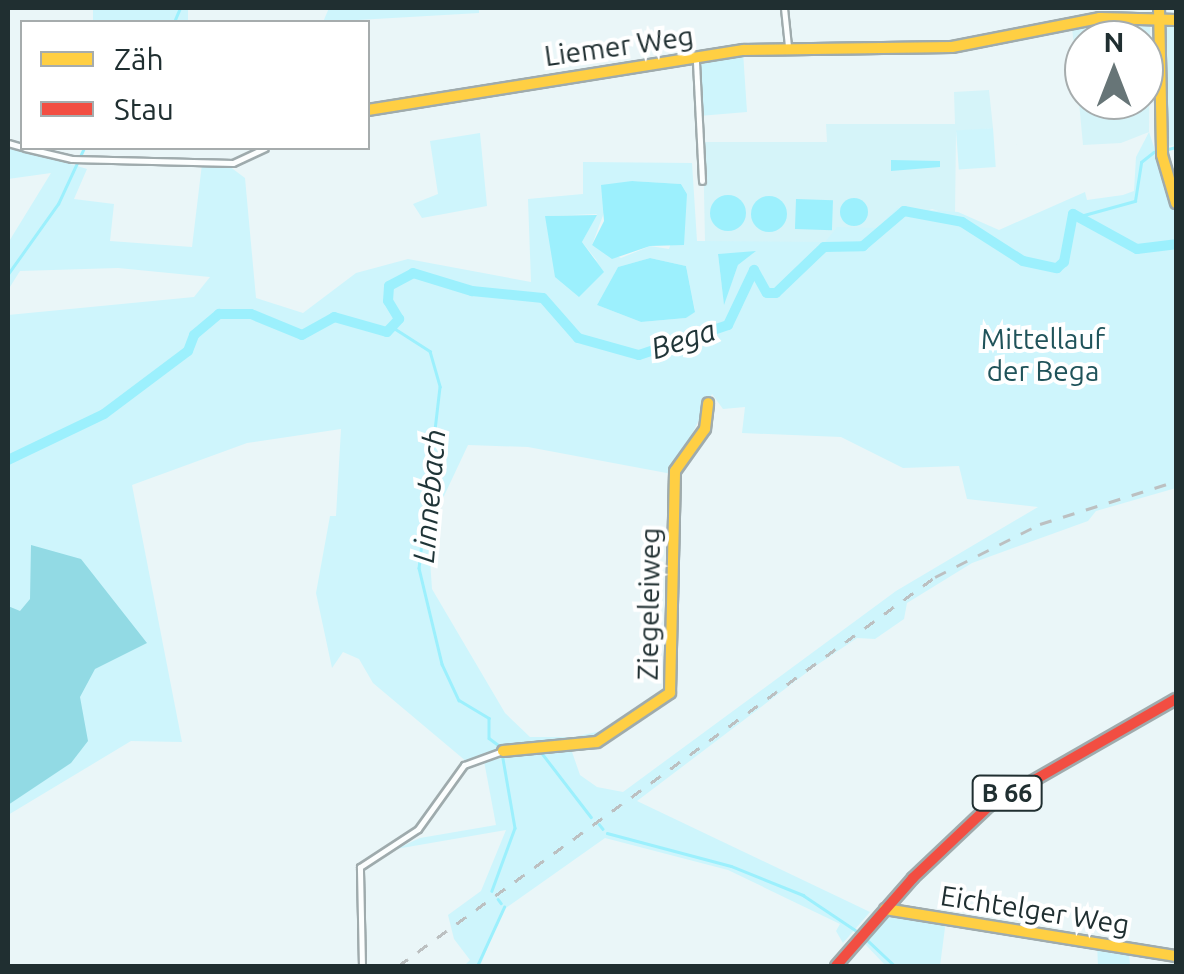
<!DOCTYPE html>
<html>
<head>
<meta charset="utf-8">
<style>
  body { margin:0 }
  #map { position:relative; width:1184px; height:974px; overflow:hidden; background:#eaf6f8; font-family:Ubuntu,sans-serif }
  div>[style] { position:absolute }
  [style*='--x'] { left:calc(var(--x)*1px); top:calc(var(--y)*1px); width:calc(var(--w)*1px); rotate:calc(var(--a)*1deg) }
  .built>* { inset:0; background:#d5f4f9 }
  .green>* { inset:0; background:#cef5fc; transform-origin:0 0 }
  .forest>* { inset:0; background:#92dae4 }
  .water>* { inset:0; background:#9cf0fd; transform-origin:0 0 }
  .round { border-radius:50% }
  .stream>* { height:2.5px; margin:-1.25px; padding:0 1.25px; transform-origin:1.25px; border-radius:1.25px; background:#9cf0fd }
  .river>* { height:10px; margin:-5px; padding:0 5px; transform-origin:5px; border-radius:5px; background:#9cf0fd }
  .roads { filter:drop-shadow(2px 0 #9fabad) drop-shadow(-2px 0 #9fabad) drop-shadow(0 2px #9fabad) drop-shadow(0 -2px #9fabad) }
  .street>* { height:5px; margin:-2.5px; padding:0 2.5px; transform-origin:2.5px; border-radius:2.5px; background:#fcfefe }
  .slow>* { height:10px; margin:-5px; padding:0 5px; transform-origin:5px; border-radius:5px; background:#ffcf43 }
  .jam>* { height:10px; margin:-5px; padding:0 5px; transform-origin:5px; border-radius:5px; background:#f24e42 }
  .rail>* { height:2.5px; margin-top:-1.25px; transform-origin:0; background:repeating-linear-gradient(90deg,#bcc0c1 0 12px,transparent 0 24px) }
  span { translate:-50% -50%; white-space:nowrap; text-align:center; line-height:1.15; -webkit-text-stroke:8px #fff; paint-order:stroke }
  .shield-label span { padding:2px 8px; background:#fff; border:2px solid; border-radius:8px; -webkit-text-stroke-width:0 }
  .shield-label { font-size:25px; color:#202f31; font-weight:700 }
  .street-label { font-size:28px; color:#202f31 }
  .park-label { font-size:28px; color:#20535a }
  .water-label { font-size:30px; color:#1f3437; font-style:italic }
  .frame { position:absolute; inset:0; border:10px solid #202f31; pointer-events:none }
  .legend { position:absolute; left:20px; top:20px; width:350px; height:130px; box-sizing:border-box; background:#fff; border:2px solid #a6acad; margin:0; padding:12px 18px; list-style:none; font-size:30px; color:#202f31 }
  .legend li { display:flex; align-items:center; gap:20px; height:50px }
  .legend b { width:50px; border:2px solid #a6acad }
  .north { position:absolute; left:1064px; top:20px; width:100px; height:100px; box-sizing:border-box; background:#fff; border:2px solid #a6acad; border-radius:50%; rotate:0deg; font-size:28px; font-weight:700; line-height:40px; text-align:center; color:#202f31 }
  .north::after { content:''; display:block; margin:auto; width:35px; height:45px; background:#677577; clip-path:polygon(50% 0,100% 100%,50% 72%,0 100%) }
</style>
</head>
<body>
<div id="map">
  <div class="built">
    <i style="clip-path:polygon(evenodd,1105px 20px,1150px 21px,1149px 132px,1121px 143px,1083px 145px,1072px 27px,1105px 20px,1084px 40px,1144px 40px,1144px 100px,1084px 100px,1084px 40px)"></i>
    <i style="clip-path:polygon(1176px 25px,1176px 145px,1168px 146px,1164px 28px)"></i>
    <i style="clip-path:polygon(989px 90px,993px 128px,956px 132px,955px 216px,932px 209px,837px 244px,705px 242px,703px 142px,827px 142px,826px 124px,955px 124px,954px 92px)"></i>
  </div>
  <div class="green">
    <i style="left:93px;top:8px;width:95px;height:14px"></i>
    <i style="clip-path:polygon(329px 8px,479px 8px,479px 13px,323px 22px)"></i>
    <i style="clip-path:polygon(743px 52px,747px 112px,699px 116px,698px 65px)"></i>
    <i style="left:993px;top:128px;width:39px;height:37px;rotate:86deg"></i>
    <i style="clip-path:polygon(evenodd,1149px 132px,1176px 213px,1176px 488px,1096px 511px,1088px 521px,972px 563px,907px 603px,904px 619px,875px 639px,857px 638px,814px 667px,637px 801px,870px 912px,843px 943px,836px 931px,840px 924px,728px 870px,605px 838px,503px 910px,480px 966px,464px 966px,470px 960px,454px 939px,448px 915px,481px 891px,506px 830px,396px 849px,420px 838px,496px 825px,484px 761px,498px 754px,496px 750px,467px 762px,373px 683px,359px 659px,343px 652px,332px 668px,316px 593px,330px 516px,336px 516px,341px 429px,247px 443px,132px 485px,182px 742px,131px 741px,8px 815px,8px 315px,194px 297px,210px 277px,118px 268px,20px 271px,8px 290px,8px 243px,51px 173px,8px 179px,8px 145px,87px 169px,74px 199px,114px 204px,110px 241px,192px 247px,202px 164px,229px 166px,245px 178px,256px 298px,303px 313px,356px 273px,408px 259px,531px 282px,528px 199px,583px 194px,583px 162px,692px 163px,697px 241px,825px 242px,837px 227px,877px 228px,897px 208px,958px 212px,999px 230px,1085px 192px,1087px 200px,1123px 195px,1134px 191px,1136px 157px,1149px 132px,632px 181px,681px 184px,687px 194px,669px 249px,650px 246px,621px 258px,592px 245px,605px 210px,632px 181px,1149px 132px,597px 214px,582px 242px,598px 262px,546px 216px,597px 214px,1149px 132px,753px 253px,738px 265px,724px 303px,718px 254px,753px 253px,1149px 132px,650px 258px,686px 266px,695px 311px,686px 318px,641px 322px,597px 305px,618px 267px,650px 258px,1149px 132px,712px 394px,723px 409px,745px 407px,742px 433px,841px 437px,903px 468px,959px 466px,967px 499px,1038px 507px,896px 591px,623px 792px,597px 787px,580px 775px,571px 749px,550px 752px,540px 743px,591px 740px,619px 727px,574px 737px,530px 737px,505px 713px,432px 589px,428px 530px,468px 445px,528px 447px,672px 474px,712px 394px)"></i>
    <i style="clip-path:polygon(480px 133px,487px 206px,422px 218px,413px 204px,438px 194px,430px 141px)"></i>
    <i style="clip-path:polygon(890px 913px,946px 920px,940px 966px,886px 966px,864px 943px)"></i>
    <i style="clip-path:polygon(1097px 943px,1129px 952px,1130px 966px,1098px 966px)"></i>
  </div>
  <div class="forest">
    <i style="clip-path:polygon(31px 545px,81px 559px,147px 643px,95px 669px,80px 697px,88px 741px,71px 763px,8px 805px,8px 606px,20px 611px,30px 599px)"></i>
  </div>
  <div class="water">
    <i style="clip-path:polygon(891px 160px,940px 161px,940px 167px,891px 171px)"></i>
    <i style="clip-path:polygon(632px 181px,681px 184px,687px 194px,684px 245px,650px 246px,612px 259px,592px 245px,604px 221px,601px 185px)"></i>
    <i class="round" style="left:710px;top:195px;width:36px;height:36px"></i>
    <i class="round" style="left:751px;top:196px;width:36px;height:36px"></i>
    <i class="round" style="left:840px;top:198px;width:28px;height:28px"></i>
    <i style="left:796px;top:199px;width:37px;height:30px;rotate:2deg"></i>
    <i style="clip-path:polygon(597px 215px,582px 242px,604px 272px,579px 297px,555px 277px,545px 216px)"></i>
    <i style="clip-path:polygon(756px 251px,738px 265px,724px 305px,718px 254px)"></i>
    <i style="clip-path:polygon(650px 258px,686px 266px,695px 312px,686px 318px,641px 322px,597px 305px,618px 267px)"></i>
  </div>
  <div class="stream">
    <i style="--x:174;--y:22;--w:15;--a:-67"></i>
    <i style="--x:1168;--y:149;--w:8;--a:-14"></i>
    <i style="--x:1084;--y:215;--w:53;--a:-15.4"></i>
    <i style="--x:1135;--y:201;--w:39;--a:-81"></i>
    <i style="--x:1141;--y:162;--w:16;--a:-38"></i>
    <i style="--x:8;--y:274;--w:86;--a:-54.5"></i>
    <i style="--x:58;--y:204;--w:62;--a:-65.1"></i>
    <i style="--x:394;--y:328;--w:43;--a:32.6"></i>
    <i style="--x:430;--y:351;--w:37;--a:74"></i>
    <i style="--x:440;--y:387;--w:182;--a:96.6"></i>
    <i style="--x:419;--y:568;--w:99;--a:76.5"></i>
    <i style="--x:442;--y:664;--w:40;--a:65"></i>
    <i style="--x:459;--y:700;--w:35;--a:31"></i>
    <i style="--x:489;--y:718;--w:20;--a:90"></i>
    <i style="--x:489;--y:738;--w:15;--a:37"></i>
    <i style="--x:501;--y:747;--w:82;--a:80.2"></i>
    <i style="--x:515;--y:828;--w:67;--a:110.1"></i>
    <i style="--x:503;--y:755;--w:38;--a:-5"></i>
    <i style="--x:541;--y:752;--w:82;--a:52.4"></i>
    <i style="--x:599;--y:824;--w:6;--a:51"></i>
    <i style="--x:607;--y:833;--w:128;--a:14.9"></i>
    <i style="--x:731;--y:866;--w:78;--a:21.9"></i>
    <i style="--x:803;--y:895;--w:66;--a:33.9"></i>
    <i style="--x:498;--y:899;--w:5;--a:53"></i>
    <i style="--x:864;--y:937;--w:42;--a:43.1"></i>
    <i style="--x:477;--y:966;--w:65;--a:-65.4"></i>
  </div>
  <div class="river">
    <i style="--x:8;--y:460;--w:106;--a:-25.6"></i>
    <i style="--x:104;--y:414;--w:105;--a:-36.9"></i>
    <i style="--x:188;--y:351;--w:17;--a:-69"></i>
    <i style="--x:194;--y:335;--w:33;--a:-40"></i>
    <i style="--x:219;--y:314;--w:32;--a:0"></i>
    <i style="--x:251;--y:314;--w:55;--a:22.4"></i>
    <i style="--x:302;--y:335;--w:37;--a:-29"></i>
    <i style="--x:334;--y:317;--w:55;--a:15.8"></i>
    <i style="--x:387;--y:332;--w:18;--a:-47"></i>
    <i style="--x:399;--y:319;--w:21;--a:-121"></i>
    <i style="--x:388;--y:301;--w:15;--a:-86"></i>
    <i style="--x:389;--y:286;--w:27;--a:-28"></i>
    <i style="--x:413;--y:273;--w:62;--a:17"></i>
    <i style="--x:472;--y:291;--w:71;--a:5.6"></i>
    <i style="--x:543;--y:298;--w:53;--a:48.8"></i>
    <i style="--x:578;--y:338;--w:63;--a:15.6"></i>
    <i style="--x:639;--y:355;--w:94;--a:-18.6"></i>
    <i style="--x:728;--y:325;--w:61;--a:-64.7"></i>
    <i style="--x:754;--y:270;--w:26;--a:61"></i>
    <i style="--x:767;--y:293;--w:9;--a:0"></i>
    <i style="--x:776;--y:293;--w:66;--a:-43.8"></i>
    <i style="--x:824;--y:247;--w:39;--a:-1"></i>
    <i style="--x:863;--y:246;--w:54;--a:-40.5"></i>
    <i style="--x:904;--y:211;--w:59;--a:10.7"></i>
    <i style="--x:962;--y:222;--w:72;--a:32.6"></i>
    <i style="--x:1023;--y:261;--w:35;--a:12"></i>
    <i style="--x:1057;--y:268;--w:9;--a:-41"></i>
    <i style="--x:1064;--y:262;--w:49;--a:-79.4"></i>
    <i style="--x:1073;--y:214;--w:73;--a:28.7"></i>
    <i style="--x:1137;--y:249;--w:39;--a:-7"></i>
  </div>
  <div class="roads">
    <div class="street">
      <i style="--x:784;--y:8;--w:38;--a:84"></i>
      <i style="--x:696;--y:62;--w:119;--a:87.1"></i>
      <i style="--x:8;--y:143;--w:15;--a:16"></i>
      <i style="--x:25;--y:148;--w:48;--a:13.2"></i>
      <i style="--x:72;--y:159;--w:161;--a:1.4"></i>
      <i style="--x:233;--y:163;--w:35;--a:-25"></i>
      <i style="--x:362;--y:966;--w:99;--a:-91.2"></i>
      <i style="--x:360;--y:867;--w:69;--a:-33.2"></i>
      <i style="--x:418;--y:829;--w:79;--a:-54.3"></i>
      <i style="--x:464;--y:765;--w:37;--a:-20"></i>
    </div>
    <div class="slow">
      <i style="--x:1159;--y:8;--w:147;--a:88.8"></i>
      <i style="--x:1162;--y:155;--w:50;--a:73.7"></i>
      <i style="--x:368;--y:110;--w:380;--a:-9.1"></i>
      <i style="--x:743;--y:50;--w:209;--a:-0.8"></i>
      <i style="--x:952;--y:47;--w:151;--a:-11.1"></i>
      <i style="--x:1100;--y:18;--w:76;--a:1.5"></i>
      <i style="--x:503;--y:751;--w:94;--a:-5.5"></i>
      <i style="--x:597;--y:742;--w:88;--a:-33.9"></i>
      <i style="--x:670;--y:693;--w:222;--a:-88.7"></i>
      <i style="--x:675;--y:471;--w:52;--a:-54.5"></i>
      <i style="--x:705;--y:429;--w:26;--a:-83"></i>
      <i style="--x:885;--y:909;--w:295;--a:9.2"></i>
    </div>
    <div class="jam">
      <i style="--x:836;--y:966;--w:117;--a:-48.8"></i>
      <i style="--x:913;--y:878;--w:105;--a:-43.5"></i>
      <i style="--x:989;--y:806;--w:215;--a:-29.8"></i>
    </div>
  </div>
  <div class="rail">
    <i style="--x:398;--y:966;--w:663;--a:-35.92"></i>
    <i style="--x:935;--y:577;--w:118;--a:-26.8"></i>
    <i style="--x:1040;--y:524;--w:143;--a:-17.5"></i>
  </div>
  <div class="shield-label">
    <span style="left:1007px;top:793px">B 66</span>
  </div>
  <div class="street-label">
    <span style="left:619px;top:46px;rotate:-8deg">Liemer Weg</span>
    <span style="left:649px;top:604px;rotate:-89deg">Ziegeleiweg</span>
    <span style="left:1035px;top:910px;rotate:9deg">Eichtelger Weg</span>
  </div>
  <div class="park-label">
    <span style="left:1043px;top:355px">Mittellauf<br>der Bega</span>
  </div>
  <div class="water-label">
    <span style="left:683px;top:339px;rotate:-18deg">Bega</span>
    <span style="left:429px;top:496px;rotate:-85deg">Linnebach</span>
  </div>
  <div class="frame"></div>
  <ul class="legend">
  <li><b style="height:12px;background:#ffcf43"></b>Zäh</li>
  <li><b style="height:12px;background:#f24e42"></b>Stau</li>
  </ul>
  <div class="north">N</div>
</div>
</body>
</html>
